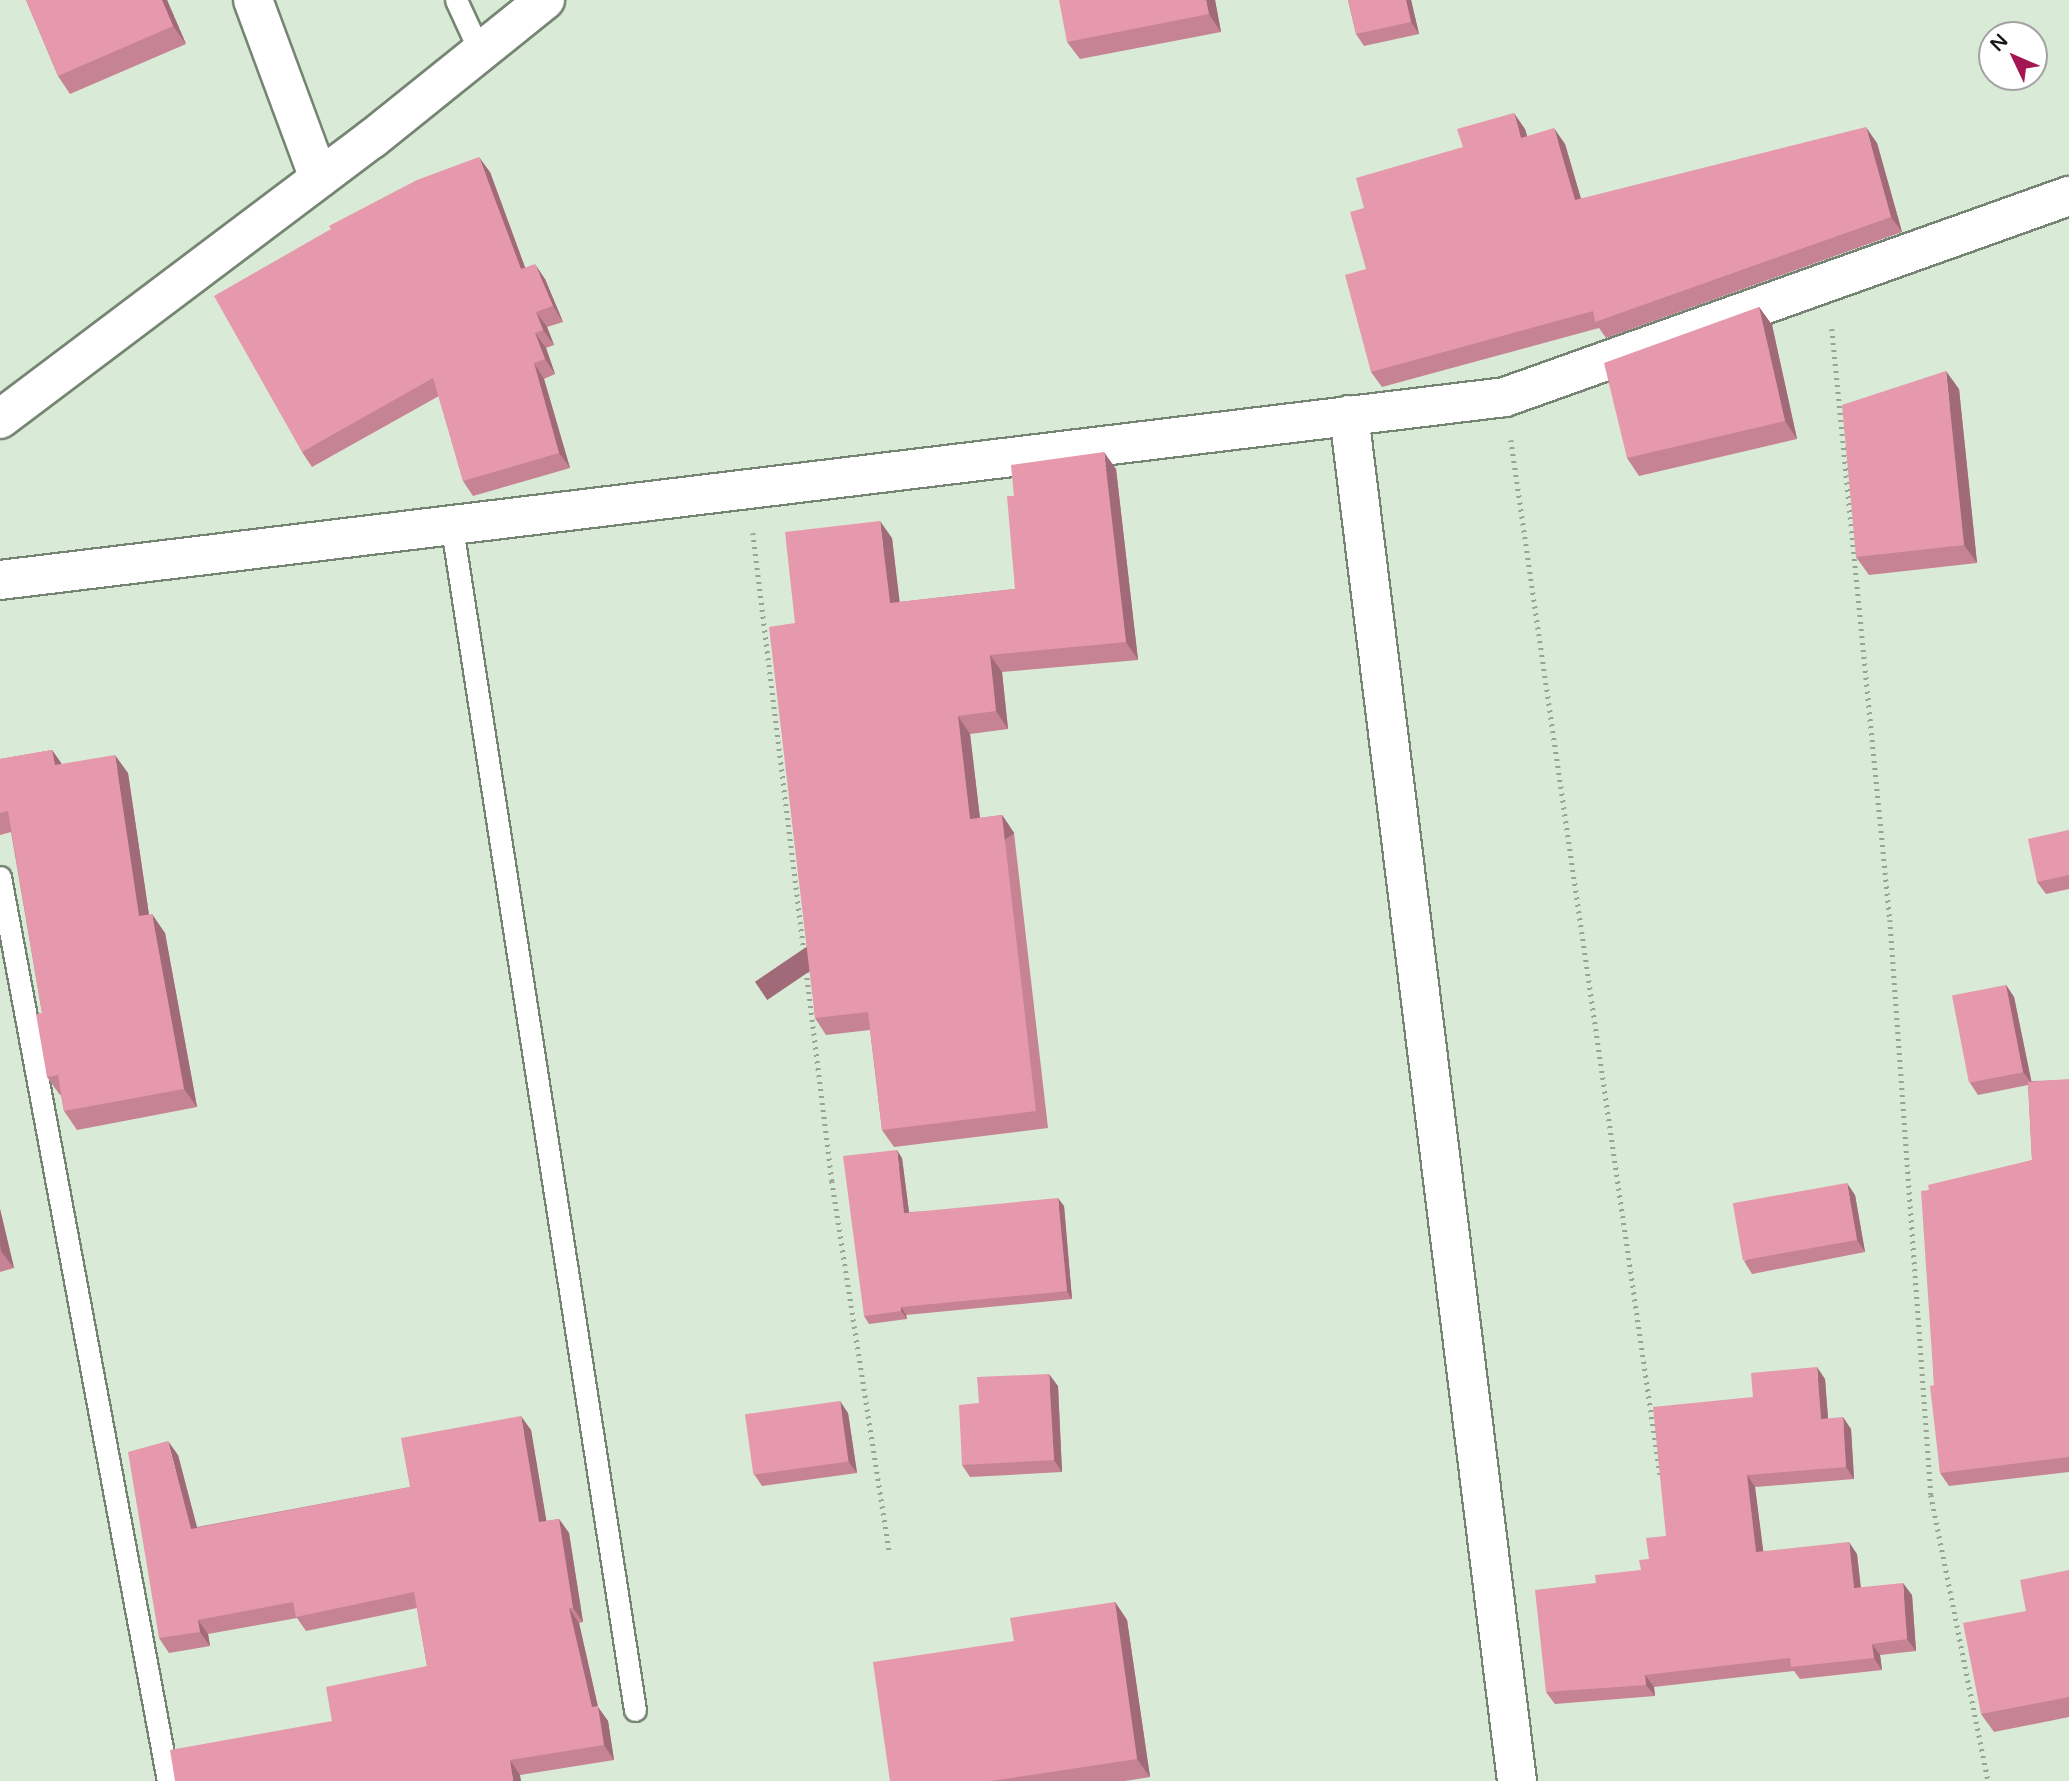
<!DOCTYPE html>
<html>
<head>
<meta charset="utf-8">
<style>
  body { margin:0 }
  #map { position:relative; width:2069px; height:1781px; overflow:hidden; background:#d9ead6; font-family:"Varela Round",sans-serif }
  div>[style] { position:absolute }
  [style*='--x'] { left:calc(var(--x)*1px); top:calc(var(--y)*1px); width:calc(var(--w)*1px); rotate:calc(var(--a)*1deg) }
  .path>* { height:4.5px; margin-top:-2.25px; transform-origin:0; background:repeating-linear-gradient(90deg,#96a494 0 2px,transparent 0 7px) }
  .roads { filter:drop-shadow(2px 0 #768573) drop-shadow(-2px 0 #768573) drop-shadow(0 2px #768573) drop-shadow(0 -2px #768573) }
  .service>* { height:21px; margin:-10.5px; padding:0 10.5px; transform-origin:10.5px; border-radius:10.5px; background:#fff }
  .minor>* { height:38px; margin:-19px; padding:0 19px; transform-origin:19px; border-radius:19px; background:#fff }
  .wall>* { inset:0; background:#c68394 }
  .shaded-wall>* { inset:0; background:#a16a78; transform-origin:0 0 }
  .building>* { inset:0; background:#e698ac; transform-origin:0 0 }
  span { translate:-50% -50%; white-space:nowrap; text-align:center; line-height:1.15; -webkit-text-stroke:5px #fff; paint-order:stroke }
  .north { position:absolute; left:1978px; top:21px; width:70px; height:70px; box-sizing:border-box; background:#fff; border:2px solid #a1a3a0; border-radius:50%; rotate:314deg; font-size:19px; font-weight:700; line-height:28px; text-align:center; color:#131912 }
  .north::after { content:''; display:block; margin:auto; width:24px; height:32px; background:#a61553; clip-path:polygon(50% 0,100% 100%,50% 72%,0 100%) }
</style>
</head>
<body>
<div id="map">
  <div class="path">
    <i style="--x:1832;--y:329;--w:594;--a:84.4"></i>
    <i style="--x:1890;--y:920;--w:576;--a:85.92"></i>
    <i style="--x:1931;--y:1495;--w:292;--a:78.7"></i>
    <i style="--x:1511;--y:440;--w:1045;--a:81.8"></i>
    <i style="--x:753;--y:533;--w:653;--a:83.05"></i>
    <i style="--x:832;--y:1181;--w:378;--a:81.2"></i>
  </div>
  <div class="roads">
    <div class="service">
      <i style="--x:456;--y:0;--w:57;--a:65.2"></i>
      <i style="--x:452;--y:528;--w:1196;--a:81.2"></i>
      <i style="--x:0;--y:877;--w:919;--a:79.47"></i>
    </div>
    <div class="minor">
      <i style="--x:253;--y:0;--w:190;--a:69.7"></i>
      <i style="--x:1349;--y:415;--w:1376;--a:82.99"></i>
      <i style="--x:0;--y:419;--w:466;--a:-37"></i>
      <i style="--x:372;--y:139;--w:222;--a:-38.8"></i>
      <i style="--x:0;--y:580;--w:1516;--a:-6.93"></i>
      <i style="--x:1505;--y:397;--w:599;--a:-19.62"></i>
    </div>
  </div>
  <div class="wall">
    <i style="clip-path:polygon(26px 0,167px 0,186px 44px,70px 94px,58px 76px)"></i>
    <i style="clip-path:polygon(1215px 0,1221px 32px,1080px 59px,1067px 42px)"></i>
    <i style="clip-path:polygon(1348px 0,1411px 0,1419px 34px,1364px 46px,1356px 34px)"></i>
    <i style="clip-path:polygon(1525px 129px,1527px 136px,1565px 144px,1581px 199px,1877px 143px,1902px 232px,1606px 338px,1599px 328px,1382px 387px,1371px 372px,1364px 208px)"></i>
    <i style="clip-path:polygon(490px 172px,525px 267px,545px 279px,563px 322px,547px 327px,554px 345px,546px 348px,555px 374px,544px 379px,570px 468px,473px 496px,463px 481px,439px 396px,312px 467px,302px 452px)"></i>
    <i style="clip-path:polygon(1759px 307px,1772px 325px,1797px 439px,1639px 476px,1627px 458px)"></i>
    <i style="clip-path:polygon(1959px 389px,1977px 563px,1869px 575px,1856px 557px)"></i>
    <i style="clip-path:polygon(1116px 469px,1138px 660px,1002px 672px,1008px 729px,970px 734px,980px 818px,1002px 815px,1014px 833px,1048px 1128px,894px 1147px,882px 1130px,870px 1030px,826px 1035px,815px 1018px,795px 623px,892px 538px,899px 602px,1015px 589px,1014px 496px)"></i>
    <i style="clip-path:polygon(52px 750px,62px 764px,128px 773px,149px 915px,165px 933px,197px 1107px,77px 1130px,64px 1111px,61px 1095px,60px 1095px,47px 1077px,42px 1013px,11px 832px,0 835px,0 759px)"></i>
    <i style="clip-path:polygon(2069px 830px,2069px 889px,2046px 894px,2037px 882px)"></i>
    <i style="clip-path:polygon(2006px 985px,2014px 997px,2031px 1081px,2069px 1080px,2069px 1472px,1949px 1486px,1940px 1473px,1934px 1385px,1929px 1190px,2032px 1160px,2028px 1085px,1978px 1095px,1970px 1083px)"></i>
    <i style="clip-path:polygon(902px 1158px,909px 1212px,1064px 1206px,1072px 1299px,906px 1315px,907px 1319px,869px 1324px,864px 1316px)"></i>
    <i style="clip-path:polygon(1855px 1195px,1865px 1252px,1752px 1274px,1744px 1261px)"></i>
    <i style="clip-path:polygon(0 1209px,14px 1268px,0 1272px)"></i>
    <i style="clip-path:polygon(1825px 1379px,1828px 1419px,1851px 1429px,1854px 1479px,1755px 1487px,1763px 1552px,1857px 1554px,1861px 1588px,1912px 1595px,1916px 1651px,1880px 1655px,1882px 1670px,1800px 1679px,1794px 1671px,1654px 1687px,1655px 1696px,1555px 1704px,1546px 1692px,1596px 1583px,1641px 1570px,1666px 1536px,1753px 1397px)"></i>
    <i style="clip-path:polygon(1058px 1386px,1062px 1472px,970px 1477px,962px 1465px,979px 1403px)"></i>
    <i style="clip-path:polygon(848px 1413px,857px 1473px,762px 1486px,754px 1474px)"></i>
    <i style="clip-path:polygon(531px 1430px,546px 1521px,559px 1519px,569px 1533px,583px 1622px,579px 1623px,598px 1707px,608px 1721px,614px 1760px,520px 1775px,332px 1721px,427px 1666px,417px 1608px,306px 1631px,297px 1618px,208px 1634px,210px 1646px,169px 1653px,159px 1638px,178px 1455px,197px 1527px,410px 1487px)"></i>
    <i style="clip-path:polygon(2069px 1570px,2069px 1717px,1994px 1732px,1981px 1714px,2026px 1611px)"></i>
    <i style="clip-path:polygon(1115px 1602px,1127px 1620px,1150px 1777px,1125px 1781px,890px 1781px,1014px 1641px)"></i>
  </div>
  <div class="shaded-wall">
    <i style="clip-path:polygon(162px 0,167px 0,186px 44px,173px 26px)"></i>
    <i style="clip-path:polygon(1206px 0,1215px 0,1221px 32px,1209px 14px)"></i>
    <i style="clip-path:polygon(1406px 0,1411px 0,1419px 34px,1411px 22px)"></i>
    <i style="clip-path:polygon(1514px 113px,1525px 129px,1532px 153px,1521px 138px)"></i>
    <i style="clip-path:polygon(1866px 127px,1877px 143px,1902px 232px,1891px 217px)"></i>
    <i style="clip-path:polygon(1554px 128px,1565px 144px,1586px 216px,1575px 200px)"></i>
    <i style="clip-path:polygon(479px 157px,490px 172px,531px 284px,521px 269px)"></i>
    <i style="clip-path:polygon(535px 264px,545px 279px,563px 322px,553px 306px)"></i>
    <i style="clip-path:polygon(1759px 307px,1772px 325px,1797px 439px,1785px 421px)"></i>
    <i style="clip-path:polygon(536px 312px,547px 327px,554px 345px,543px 330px)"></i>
    <i style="clip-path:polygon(535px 333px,546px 348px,555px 374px,545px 359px)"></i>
    <i style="clip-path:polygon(534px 363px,544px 379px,570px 468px,559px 453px)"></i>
    <i style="clip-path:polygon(1946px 371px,1959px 389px,1977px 563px,1964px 545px)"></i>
    <i style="clip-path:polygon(1104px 452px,1116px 469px,1138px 660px,1126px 642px)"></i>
    <i style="clip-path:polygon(880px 521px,892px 538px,902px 621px,890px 603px)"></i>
    <i style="clip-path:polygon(990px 655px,1002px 672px,1008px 729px,996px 711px)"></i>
    <i style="clip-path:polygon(958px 716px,970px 734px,982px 836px,970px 819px)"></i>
    <i style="clip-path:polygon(52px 750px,65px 769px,55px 765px)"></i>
    <i style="clip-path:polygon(115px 755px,128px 773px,152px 935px,139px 916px)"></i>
    <i style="left:1002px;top:815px;width:22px;height:298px;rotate:56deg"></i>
    <i style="clip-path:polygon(152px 914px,165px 933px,197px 1107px,184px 1089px)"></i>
    <i style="clip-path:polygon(2006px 985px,2014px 997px,2032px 1084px,2023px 1072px)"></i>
    <i style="clip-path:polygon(897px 1150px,902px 1158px,910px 1220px,904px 1213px)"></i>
    <i style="clip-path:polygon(1847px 1183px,1855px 1195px,1865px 1252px,1857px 1240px)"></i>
    <i style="clip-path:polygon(1058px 1198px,1064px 1206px,1072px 1299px,1067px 1291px)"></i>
    <i style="clip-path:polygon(0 1209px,14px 1268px,1px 1251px,0 1244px)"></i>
    <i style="clip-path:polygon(901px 1307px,906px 1315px,907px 1319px,901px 1311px)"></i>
    <i style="clip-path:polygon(1817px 1367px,1825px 1379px,1829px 1431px,1821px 1419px)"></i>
    <i style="clip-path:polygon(1049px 1374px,1058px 1386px,1062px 1472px,1054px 1460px)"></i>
    <i style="clip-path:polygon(840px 1401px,848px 1413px,857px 1473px,848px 1461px)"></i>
    <i style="clip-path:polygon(521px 1416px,531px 1430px,549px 1536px,539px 1522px)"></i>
    <i style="clip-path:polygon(1843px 1417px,1851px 1429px,1854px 1479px,1846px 1467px)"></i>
    <i style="clip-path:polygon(168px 1441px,178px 1455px,201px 1543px,191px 1529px)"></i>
    <i style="clip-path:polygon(1747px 1475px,1755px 1487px,1765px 1564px,1756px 1552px)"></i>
    <i style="clip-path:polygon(559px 1519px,569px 1533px,583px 1622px,573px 1608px)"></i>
    <i style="clip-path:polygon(1849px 1542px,1857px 1554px,1862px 1600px,1854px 1588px)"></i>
    <i style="clip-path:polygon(1903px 1583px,1912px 1595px,1916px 1651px,1907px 1639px)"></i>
    <i style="clip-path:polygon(1115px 1602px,1127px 1620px,1150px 1777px,1137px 1759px)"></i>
    <i style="clip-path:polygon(569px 1608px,579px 1623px,598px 1707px,608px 1721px,614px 1760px,604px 1745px,592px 1707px)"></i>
    <i style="clip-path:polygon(198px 1620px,208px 1634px,210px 1646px,200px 1632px)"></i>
    <i style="clip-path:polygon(1872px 1644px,1880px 1655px,1882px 1670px,1874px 1658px)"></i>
    <i style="clip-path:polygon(1645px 1675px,1654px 1687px,1655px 1696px,1646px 1685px)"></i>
    <i style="clip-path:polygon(510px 1760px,520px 1775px,521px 1781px,513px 1781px)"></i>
  </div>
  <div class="building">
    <i style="clip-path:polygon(26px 0,162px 0,173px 26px,58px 76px)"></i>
    <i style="clip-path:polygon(1059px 0,1206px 0,1209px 14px,1067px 42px)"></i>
    <i style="clip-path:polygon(1348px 0,1406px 0,1411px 22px,1356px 34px)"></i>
    <i style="clip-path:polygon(1514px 113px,1521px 138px,1554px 128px,1575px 200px,1866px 127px,1891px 217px,1595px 322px,1593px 311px,1371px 372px,1345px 275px,1366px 269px,1350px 212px,1364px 208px,1356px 178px,1463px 147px,1457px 129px)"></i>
    <i style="clip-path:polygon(479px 157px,521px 269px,535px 264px,553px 306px,536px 312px,543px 330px,535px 333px,545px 359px,534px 363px,559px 453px,463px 481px,433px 378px,302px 452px,214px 296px,331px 229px,329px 226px,417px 180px)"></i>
    <i style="clip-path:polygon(1759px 307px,1785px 421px,1627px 458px,1604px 363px)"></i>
    <i style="clip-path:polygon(1946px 371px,1964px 545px,1856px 557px,1842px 405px)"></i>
    <i style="clip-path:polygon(1104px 452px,1126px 642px,990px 655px,996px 711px,958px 716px,970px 819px,1002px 815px,1036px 1111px,882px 1130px,868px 1012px,815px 1018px,769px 627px,795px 623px,785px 532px,880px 521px,890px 603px,1015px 589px,1007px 496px,1014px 496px,1011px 465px)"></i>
    <i style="clip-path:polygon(52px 750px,55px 765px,115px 755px,139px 916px,152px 914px,184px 1089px,64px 1111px,58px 1075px,47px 1077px,36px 1014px,42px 1013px,8px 811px,0 813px,0 759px)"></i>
    <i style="clip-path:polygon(2069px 830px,2069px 875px,2037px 882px,2028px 839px)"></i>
    <i style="left:2006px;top:985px;width:89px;height:55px;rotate:79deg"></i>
    <i style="clip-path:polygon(2069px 1079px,2069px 1457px,1940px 1473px,1930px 1386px,1934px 1385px,1921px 1191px,1929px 1190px,1928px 1185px,2032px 1160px,2028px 1082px)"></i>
    <i style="clip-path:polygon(897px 1150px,904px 1213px,1058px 1198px,1067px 1291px,901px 1307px,901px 1311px,864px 1316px,843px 1156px)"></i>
    <i style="left:1847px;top:1183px;width:58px;height:116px;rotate:80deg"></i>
    <i style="clip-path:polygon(1817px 1367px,1821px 1419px,1843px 1417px,1846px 1467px,1747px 1475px,1756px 1552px,1849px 1542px,1854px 1588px,1903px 1583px,1907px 1639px,1872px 1644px,1874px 1658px,1791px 1667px,1790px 1658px,1645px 1675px,1646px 1685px,1546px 1692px,1535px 1590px,1596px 1583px,1595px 1575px,1641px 1570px,1639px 1560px,1649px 1559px,1646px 1538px,1666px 1536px,1653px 1407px,1753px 1397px,1751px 1373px)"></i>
    <i style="clip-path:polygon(1049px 1374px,1054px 1460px,962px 1465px,959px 1405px,979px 1403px,977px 1377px)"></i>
    <i style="left:840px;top:1401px;width:61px;height:96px;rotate:82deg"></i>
    <i style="clip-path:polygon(521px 1416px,539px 1522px,559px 1519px,573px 1608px,569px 1608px,592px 1707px,598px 1706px,604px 1745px,510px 1760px,513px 1781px,175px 1781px,170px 1750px,332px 1721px,326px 1687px,427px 1666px,414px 1592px,296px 1617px,293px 1602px,198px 1620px,200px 1632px,159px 1638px,128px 1452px,168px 1441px,191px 1529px,410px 1487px,401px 1438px)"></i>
    <i style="clip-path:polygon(2069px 1570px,2069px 1697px,1981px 1714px,1963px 1623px,2026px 1611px,2020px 1580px)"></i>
    <i style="clip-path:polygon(1115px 1602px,1137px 1759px,991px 1781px,890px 1781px,873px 1662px,1014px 1641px,1010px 1618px)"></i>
  </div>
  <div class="north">N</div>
</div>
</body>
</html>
